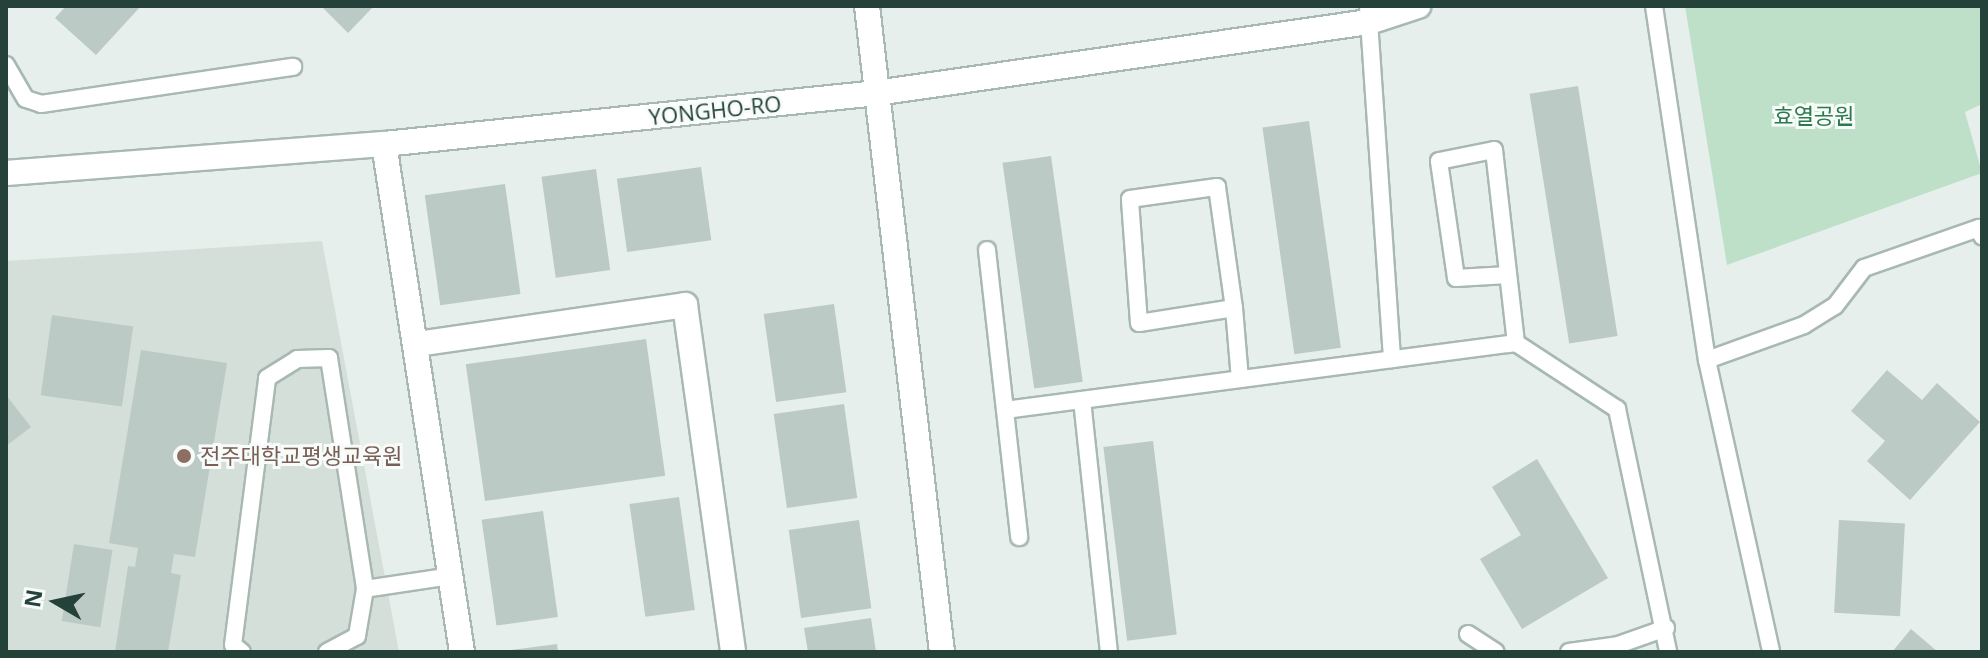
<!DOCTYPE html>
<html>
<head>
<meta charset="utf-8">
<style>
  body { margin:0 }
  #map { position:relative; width:1988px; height:658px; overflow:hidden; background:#e6efeb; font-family:"Open Sans","Noto Sans KR",sans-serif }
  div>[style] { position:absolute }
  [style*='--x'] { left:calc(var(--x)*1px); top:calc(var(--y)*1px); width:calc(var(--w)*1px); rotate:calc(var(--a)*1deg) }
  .built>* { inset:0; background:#d4dfda }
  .green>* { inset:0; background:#bfe0c8 }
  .building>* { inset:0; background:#bbcac4; transform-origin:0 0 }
  .roads { filter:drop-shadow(2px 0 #a8b8b2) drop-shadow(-2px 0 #a8b8b2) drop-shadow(0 2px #a8b8b2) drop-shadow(0 -2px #a8b8b2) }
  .lane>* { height:16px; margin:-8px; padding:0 8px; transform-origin:8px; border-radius:8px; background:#fff }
  .street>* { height:24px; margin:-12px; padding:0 12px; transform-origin:12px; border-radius:12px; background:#fff }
  .dots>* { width:22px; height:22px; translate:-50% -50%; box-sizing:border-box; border:4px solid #f7fbf9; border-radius:50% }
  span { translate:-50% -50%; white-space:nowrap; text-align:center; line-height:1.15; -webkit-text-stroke:6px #f7fbf9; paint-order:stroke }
  .street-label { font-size:22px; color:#24423a }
  .park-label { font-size:22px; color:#2d7a4b }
  .education-label { font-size:22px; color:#785e54 }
  .left { translate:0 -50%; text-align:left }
  .frame { position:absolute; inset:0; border:8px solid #24423a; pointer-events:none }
  .north { position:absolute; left:16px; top:562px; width:80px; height:80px; -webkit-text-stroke:6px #f7fbf9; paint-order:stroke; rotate:279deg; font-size:22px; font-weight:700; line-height:32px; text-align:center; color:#24423a }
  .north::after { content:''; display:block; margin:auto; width:28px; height:36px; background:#24423a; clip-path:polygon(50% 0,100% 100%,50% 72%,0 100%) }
</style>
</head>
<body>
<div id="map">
  <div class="built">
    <i style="clip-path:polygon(322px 241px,399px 652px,6px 652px,6px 261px)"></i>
  </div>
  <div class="green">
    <i style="clip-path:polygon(1685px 6px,1982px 6px,1982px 104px,1965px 112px,1982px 173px,1727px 265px)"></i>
  </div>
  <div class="building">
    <i style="clip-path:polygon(66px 6px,141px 6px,96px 55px,55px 18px)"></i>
    <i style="clip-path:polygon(321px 6px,374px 6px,348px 33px)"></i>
    <i style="left:1578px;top:86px;width:253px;height:49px;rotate:81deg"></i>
    <i style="left:1309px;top:121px;width:229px;height:47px;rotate:82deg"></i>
    <i style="left:1051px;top:156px;width:228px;height:49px;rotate:82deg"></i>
    <i style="left:701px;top:167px;width:74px;height:85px;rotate:82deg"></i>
    <i style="left:596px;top:169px;width:102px;height:55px;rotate:82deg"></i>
    <i style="left:505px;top:184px;width:111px;height:81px;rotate:82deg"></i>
    <i style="left:834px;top:304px;width:89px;height:71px;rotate:82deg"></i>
    <i style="left:52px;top:315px;width:82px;height:81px;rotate:8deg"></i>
    <i style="left:646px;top:339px;width:138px;height:182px;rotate:82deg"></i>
    <i style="clip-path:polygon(141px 350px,227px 363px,195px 557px,174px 554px,171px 573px,181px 575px,168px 652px,115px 652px,128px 566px,135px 567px,138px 548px,109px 543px)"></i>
    <i style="clip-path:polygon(1887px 370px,1922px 400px,1937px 383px,1980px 422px,1910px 500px,1867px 461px,1885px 441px,1851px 411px)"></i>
    <i style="clip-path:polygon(6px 395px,31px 427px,6px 446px)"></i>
    <i style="left:844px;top:404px;width:95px;height:71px;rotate:82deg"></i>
    <i style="left:1153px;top:441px;width:195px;height:50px;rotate:83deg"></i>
    <i style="clip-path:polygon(1537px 459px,1608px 578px,1522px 629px,1480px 559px,1521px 535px,1492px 487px)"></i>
    <i style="left:679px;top:497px;width:114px;height:50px;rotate:82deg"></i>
    <i style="left:543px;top:511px;width:107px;height:62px;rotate:82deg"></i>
    <i style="left:859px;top:520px;width:89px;height:71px;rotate:82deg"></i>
    <i style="left:1839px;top:520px;width:66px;height:93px;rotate:3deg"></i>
    <i style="left:74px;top:544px;width:39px;height:78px;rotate:9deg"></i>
    <i style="clip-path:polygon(871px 618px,876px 652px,808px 652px,804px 628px)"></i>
    <i style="clip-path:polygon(1911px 629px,1938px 652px,1892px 652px)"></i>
    <i style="clip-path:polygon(557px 644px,558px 652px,511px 652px,511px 650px)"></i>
  </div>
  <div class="roads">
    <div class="lane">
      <i style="--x:1368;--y:6;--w:354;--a:86.1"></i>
      <i style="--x:1654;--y:6;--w:358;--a:81.5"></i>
      <i style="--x:1707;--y:360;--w:299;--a:77.6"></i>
      <i style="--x:6;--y:65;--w:39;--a:60"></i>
      <i style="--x:26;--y:99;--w:16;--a:18"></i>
      <i style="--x:41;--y:104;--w:255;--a:-8.4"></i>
      <i style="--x:987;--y:250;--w:289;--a:83.6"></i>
      <i style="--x:1508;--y:275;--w:52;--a:176.7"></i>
      <i style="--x:1456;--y:278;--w:118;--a:-98.3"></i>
      <i style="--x:1439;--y:161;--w:56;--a:-11.3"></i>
      <i style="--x:1494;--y:150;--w:194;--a:83.5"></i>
      <i style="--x:1234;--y:308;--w:96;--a:171"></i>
      <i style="--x:1139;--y:323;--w:124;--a:-94.2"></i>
      <i style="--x:1130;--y:199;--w:88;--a:-7.9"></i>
      <i style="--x:1217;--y:187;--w:122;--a:82"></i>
      <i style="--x:1234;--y:308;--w:71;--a:85.2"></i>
      <i style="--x:1707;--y:360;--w:103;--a:-19.8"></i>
      <i style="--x:1804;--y:325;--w:36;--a:-32"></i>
      <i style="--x:1835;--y:306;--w:48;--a:-52.7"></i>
      <i style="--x:1864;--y:268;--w:122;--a:-19.2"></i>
      <i style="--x:1979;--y:228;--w:9;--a:69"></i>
      <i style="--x:1082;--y:400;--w:253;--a:83.9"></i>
      <i style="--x:1005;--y:410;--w:515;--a:-7.47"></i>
      <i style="--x:1516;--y:343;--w:121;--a:33.2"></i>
      <i style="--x:1617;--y:409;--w:248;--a:78.1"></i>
      <i style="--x:365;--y:589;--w:87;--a:-8.6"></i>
      <i style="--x:1468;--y:634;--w:33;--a:33"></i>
      <i style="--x:242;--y:652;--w:11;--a:-142"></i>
      <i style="--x:233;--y:645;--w:269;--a:-82.7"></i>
      <i style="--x:267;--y:378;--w:36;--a:-32"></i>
      <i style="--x:297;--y:359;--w:32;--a:-2"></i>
      <i style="--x:329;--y:358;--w:234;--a:81.1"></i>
      <i style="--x:365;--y:589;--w:48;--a:99.7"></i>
      <i style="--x:357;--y:636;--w:34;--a:152"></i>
      <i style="--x:1569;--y:652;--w:49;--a:-8.1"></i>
      <i style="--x:1618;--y:645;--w:51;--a:-19.5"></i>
    </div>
    <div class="street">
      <i style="--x:867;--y:6;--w:650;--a:83.38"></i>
      <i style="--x:384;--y:144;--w:514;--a:81.27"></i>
      <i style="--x:6;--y:173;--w:379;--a:-4.4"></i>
      <i style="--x:384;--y:144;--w:495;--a:-5.9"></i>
      <i style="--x:876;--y:93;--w:498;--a:-8.2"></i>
      <i style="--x:1369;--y:22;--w:52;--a:-18.1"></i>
      <i style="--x:418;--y:344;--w:270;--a:-8.3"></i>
      <i style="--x:685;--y:305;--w:350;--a:82.1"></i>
    </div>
  </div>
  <div class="dots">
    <i style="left:184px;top:456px;background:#8d6e63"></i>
  </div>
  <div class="street-label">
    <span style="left:715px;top:110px;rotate:-6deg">YONGHO-RO</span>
  </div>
  <div class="park-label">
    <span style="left:1814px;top:116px">효열공원</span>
  </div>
  <div class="education-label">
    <span class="left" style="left:200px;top:456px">전주대학교평생교육원</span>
  </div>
  <div class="frame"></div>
  <div class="north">N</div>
</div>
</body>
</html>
